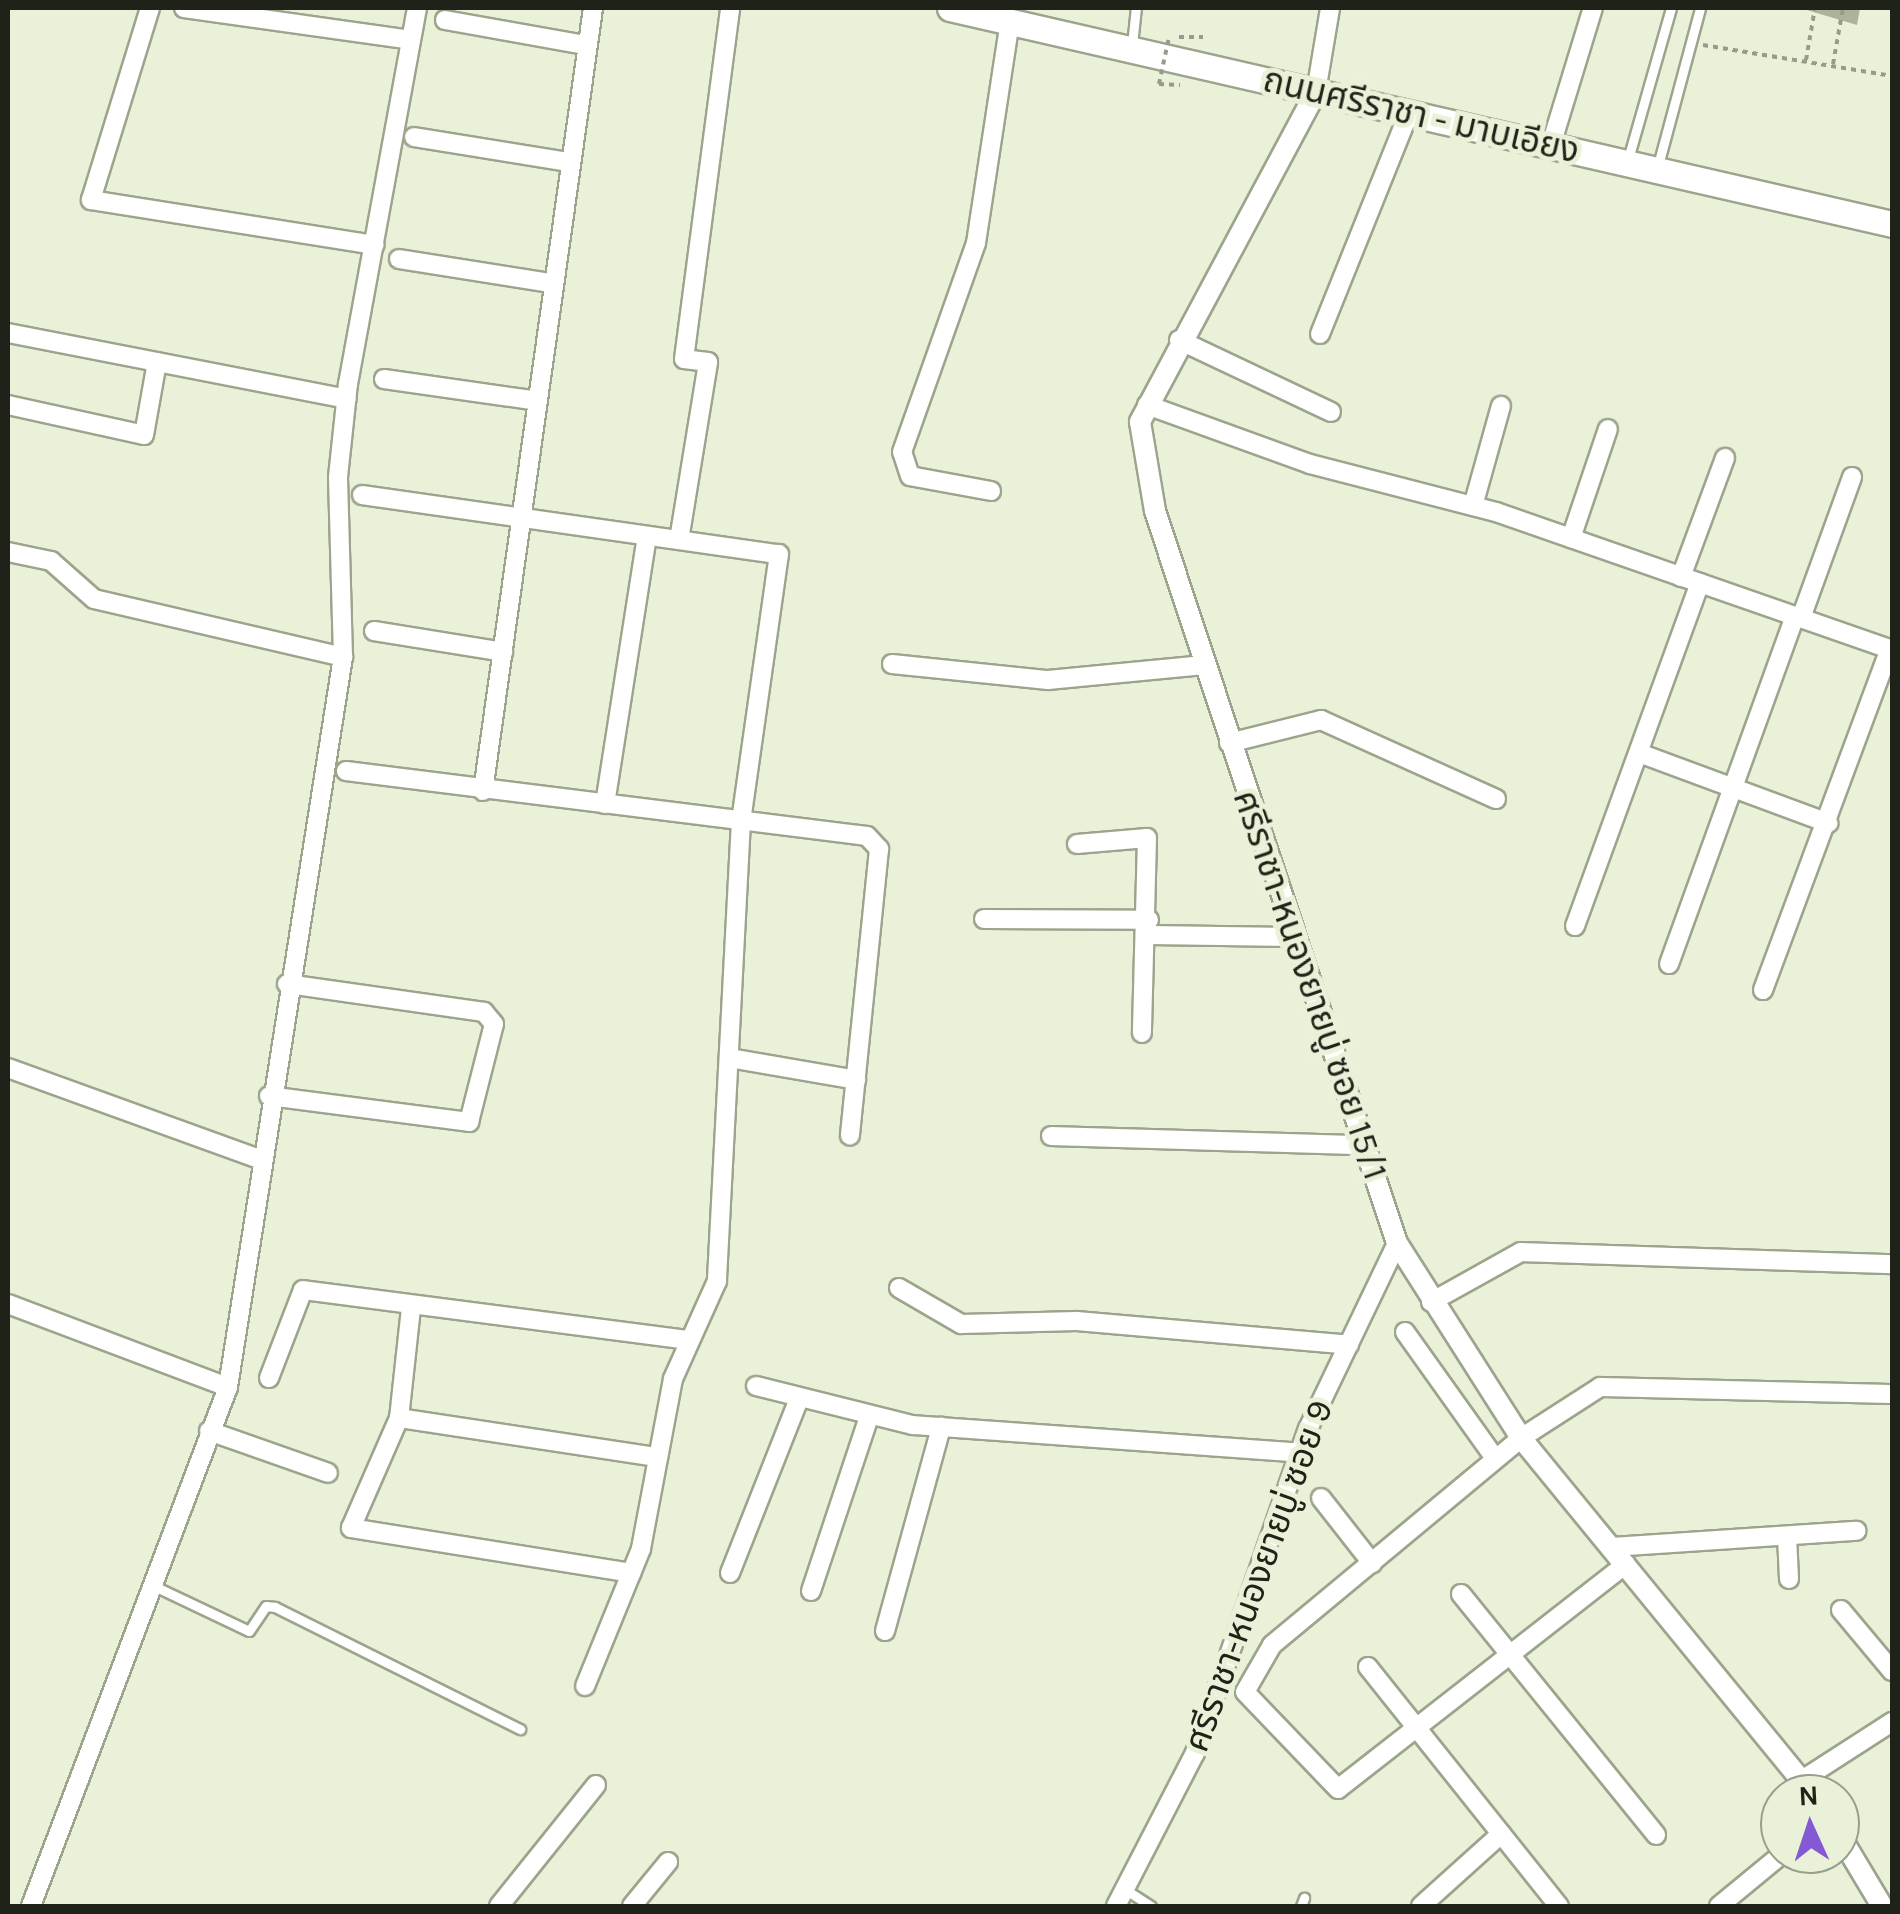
<!DOCTYPE html>
<html>
<head>
<meta charset="utf-8">
<style>
  body { margin:0 }
  #map { position:relative; width:1900px; height:1914px; overflow:hidden; background:#e9f2d8; font-family:Karla,"Noto Sans Thai",sans-serif }
  div>[style] { position:absolute }
  [style*='--x'] { left:calc(var(--x)*1px); top:calc(var(--y)*1px); width:calc(var(--w)*1px); rotate:calc(var(--a)*1deg) }
  .building>* { inset:0; background:#abb39b }
  .path>* { height:4px; margin-top:-2px; transform-origin:0; background:repeating-linear-gradient(90deg,#969c89 0 5px,transparent 0 10px) }
  .roads { filter:drop-shadow(2px 0 #9da48c) drop-shadow(-2px 0 #9da48c) drop-shadow(0 2px #9da48c) drop-shadow(0 -2px #9da48c) }
  .service>* { height:9px; margin:-4.5px; padding:0 4.5px; transform-origin:4.5px; border-radius:4.5px; background:#fff }
  .minor>* { height:18px; margin:-9px; padding:0 9px; transform-origin:9px; border-radius:9px; background:#fff }
  .tertiary>* { height:20px; margin:-10px; padding:0 10px; transform-origin:10px; border-radius:10px; background:#fff }
  .secondary>* { height:25px; margin:-12.5px; padding:0 12.5px; transform-origin:12.5px; border-radius:12.5px; background:#fff }
  .path-bridge>* { height:4px; margin-top:-2px; transform-origin:0; background:repeating-linear-gradient(90deg,#969c89 0 5px,transparent 0 10px) }
  span { translate:-50% -50%; white-space:nowrap; text-align:center; line-height:1.15; -webkit-text-stroke:10px #e9f2d8; paint-order:stroke }
  .street-label { font-size:35px; color:#1f2219 }
  .frame { position:absolute; inset:0; border:10px solid #1f2219; pointer-events:none }
  .north { position:absolute; left:1760px; top:1774px; width:100px; height:100px; box-sizing:border-box; background:#e9f2d8; border:2px solid #989f8c; border-radius:50%; rotate:357deg; font-size:28px; font-weight:700; line-height:40px; text-align:center; color:#1f2219 }
  .north::after { content:''; display:block; margin:auto; width:35px; height:45px; background:#8559d3; clip-path:polygon(50% 0,100% 100%,50% 72%,0 100%) }
</style>
</head>
<body>
<div id="map">
  <div class="building">
    <i style="clip-path:polygon(1800px 8px,1860px 8px,1857px 25px)"></i>
  </div>
  <div class="path">
    <i style="--x:1179;--y:37;--w:24;--a:0"></i>
    <i style="--x:1703;--y:45;--w:192;--a:9.3"></i>
    <i style="--x:1806;--y:60;--w:53;--a:-80.2"></i>
    <i style="--x:1833;--y:64;--w:57;--a:-79.9"></i>
    <i style="--x:1159;--y:84;--w:21;--a:3"></i>
  </div>
  <div class="roads">
    <div class="service">
      <i style="--x:1132;--y:45;--w:37;--a:-84"></i>
      <i style="--x:1628;--y:159;--w:157;--a:-74.1"></i>
      <i style="--x:1657;--y:169;--w:167;--a:-75"></i>
      <i style="--x:152;--y:1585;--w:107;--a:25.4"></i>
      <i style="--x:249;--y:1631;--w:30;--a:-56"></i>
      <i style="--x:266;--y:1606;--w:9;--a:6"></i>
      <i style="--x:275;--y:1607;--w:274;--a:26.5"></i>
      <i style="--x:1126;--y:1890;--w:30;--a:33"></i>
      <i style="--x:1301;--y:1906;--w:9;--a:-69"></i>
    </div>
    <div class="minor">
      <i style="--x:150;--y:8;--w:201;--a:107.1"></i>
      <i style="--x:91;--y:200;--w:287;--a:9"></i>
      <i style="--x:184;--y:8;--w:229;--a:8"></i>
      <i style="--x:445;--y:20;--w:143;--a:10.1"></i>
      <i style="--x:1316;--y:92;--w:85;--a:-80.5"></i>
      <i style="--x:414;--y:137;--w:156;--a:9.2"></i>
      <i style="--x:1551;--y:145;--w:143;--a:-73"></i>
      <i style="--x:399;--y:259;--w:153;--a:9"></i>
      <i style="--x:8;--y:333;--w:345;--a:11"></i>
      <i style="--x:1320;--y:334;--w:238;--a:-68.1"></i>
      <i style="--x:1179;--y:340;--w:168;--a:25.3"></i>
      <i style="--x:384;--y:379;--w:149;--a:8.1"></i>
      <i style="--x:8;--y:405;--w:139;--a:12.4"></i>
      <i style="--x:144;--y:435;--w:74;--a:-79.9"></i>
      <i style="--x:1147;--y:405;--w:173;--a:19.9"></i>
      <i style="--x:1310;--y:464;--w:192;--a:14.5"></i>
      <i style="--x:1496;--y:512;--w:419;--a:19.2"></i>
      <i style="--x:991;--y:491;--w:82;--a:-169.5"></i>
      <i style="--x:910;--y:476;--w:25;--a:-108"></i>
      <i style="--x:902;--y:452;--w:222;--a:-70.5"></i>
      <i style="--x:976;--y:243;--w:226;--a:-81.3"></i>
      <i style="--x:362;--y:495;--w:421;--a:8.1"></i>
      <i style="--x:779;--y:554;--w:270;--a:98.1"></i>
      <i style="--x:741;--y:821;--w:461;--a:93"></i>
      <i style="--x:717;--y:1281;--w:107;--a:114.2"></i>
      <i style="--x:673;--y:1379;--w:173;--a:100.7"></i>
      <i style="--x:641;--y:1549;--w:148;--a:112.2"></i>
      <i style="--x:1473;--y:506;--w:104;--a:-74.4"></i>
      <i style="--x:1571;--y:538;--w:115;--a:-71.3"></i>
      <i style="--x:679;--y:540;--w:180;--a:-80.7"></i>
      <i style="--x:708;--y:362;--w:24;--a:-173"></i>
      <i style="--x:684;--y:359;--w:354;--a:-82.5"></i>
      <i style="--x:8;--y:552;--w:44;--a:11.8"></i>
      <i style="--x:51;--y:561;--w:57;--a:41.5"></i>
      <i style="--x:94;--y:599;--w:256;--a:13.1"></i>
      <i style="--x:1681;--y:577;--w:127;--a:-69.7"></i>
      <i style="--x:1801;--y:618;--w:150;--a:-70.1"></i>
      <i style="--x:374;--y:631;--w:131;--a:9.2"></i>
      <i style="--x:892;--y:664;--w:157;--a:5.9"></i>
      <i style="--x:1048;--y:680;--w:157;--a:-5.5"></i>
      <i style="--x:1229;--y:743;--w:95;--a:-14"></i>
      <i style="--x:1321;--y:720;--w:192;--a:24.3"></i>
      <i style="--x:1639;--y:753;--w:202;--a:20.3"></i>
      <i style="--x:346;--y:771;--w:525;--a:7.11"></i>
      <i style="--x:867;--y:836;--w:18;--a:47"></i>
      <i style="--x:879;--y:849;--w:288;--a:95.8"></i>
      <i style="--x:483;--y:791;--w:791;--a:-82"></i>
      <i style="--x:605;--y:804;--w:271;--a:-81.1"></i>
      <i style="--x:1077;--y:844;--w:70;--a:-4.9"></i>
      <i style="--x:1147;--y:838;--w:195;--a:91.5"></i>
      <i style="--x:984;--y:919;--w:165;--a:0.3"></i>
      <i style="--x:1575;--y:926;--w:365;--a:-70"></i>
      <i style="--x:1149;--y:935;--w:143;--a:0.8"></i>
      <i style="--x:1669;--y:964;--w:370;--a:-70.1"></i>
      <i style="--x:1763;--y:990;--w:364;--a:-69.6"></i>
      <i style="--x:729;--y:1058;--w:129;--a:9.8"></i>
      <i style="--x:8;--y:1068;--w:267;--a:19.9"></i>
      <i style="--x:269;--y:1096;--w:202;--a:7.4"></i>
      <i style="--x:469;--y:1122;--w:101;--a:-75.7"></i>
      <i style="--x:494;--y:1024;--w:16;--a:-130"></i>
      <i style="--x:484;--y:1012;--w:199;--a:-171.9"></i>
      <i style="--x:1051;--y:1136;--w:311;--a:1.7"></i>
      <i style="--x:899;--y:1288;--w:72;--a:30.1"></i>
      <i style="--x:961;--y:1324;--w:116;--a:-1.5"></i>
      <i style="--x:1077;--y:1321;--w:273;--a:5"></i>
      <i style="--x:1431;--y:1302;--w:103;--a:-29.1"></i>
      <i style="--x:1521;--y:1252;--w:371;--a:1.9"></i>
      <i style="--x:8;--y:1304;--w:235;--a:20.7"></i>
      <i style="--x:411;--y:1308;--w:111;--a:96.2"></i>
      <i style="--x:399;--y:1418;--w:120;--a:113.6"></i>
      <i style="--x:351;--y:1528;--w:284;--a:9.1"></i>
      <i style="--x:1405;--y:1332;--w:155;--a:54.5"></i>
      <i style="--x:269;--y:1378;--w:94;--a:-68.9"></i>
      <i style="--x:303;--y:1290;--w:390;--a:7.4"></i>
      <i style="--x:756;--y:1386;--w:162;--a:14"></i>
      <i style="--x:913;--y:1425;--w:387;--a:4.1"></i>
      <i style="--x:399;--y:1418;--w:262;--a:8.6"></i>
      <i style="--x:209;--y:1431;--w:126;--a:19.4"></i>
      <i style="--x:1321;--y:1498;--w:83;--a:51.9"></i>
      <i style="--x:1787;--y:1536;--w:43;--a:87.3"></i>
      <i style="--x:1612;--y:1547;--w:245;--a:-3.8"></i>
      <i style="--x:1626;--y:1564;--w:365;--a:142"></i>
      <i style="--x:1338;--y:1789;--w:134;--a:-133.8"></i>
      <i style="--x:1245;--y:1692;--w:54;--a:-60.1"></i>
      <i style="--x:1272;--y:1645;--w:324;--a:-39.7"></i>
      <i style="--x:1521;--y:1438;--w:94;--a:-32.8"></i>
      <i style="--x:1600;--y:1387;--w:292;--a:1.4"></i>
      <i style="--x:730;--y:1573;--w:187;--a:-68.4"></i>
      <i style="--x:811;--y:1591;--w:183;--a:-71.6"></i>
      <i style="--x:1461;--y:1594;--w:310;--a:51"></i>
      <i style="--x:1841;--y:1610;--w:80;--a:50.1"></i>
      <i style="--x:885;--y:1631;--w:212;--a:-74.6"></i>
      <i style="--x:1368;--y:1667;--w:306;--a:51.4"></i>
      <i style="--x:1802;--y:1780;--w:107;--a:-32.8"></i>
      <i style="--x:31;--y:1906;--w:555;--a:-69.21"></i>
      <i style="--x:228;--y:1387;--w:739;--a:-81.05"></i>
      <i style="--x:343;--y:657;--w:180;--a:-91.6"></i>
      <i style="--x:338;--y:477;--w:94;--a:-83.9"></i>
      <i style="--x:348;--y:384;--w:382;--a:-79.6"></i>
      <i style="--x:499;--y:1906;--w:155;--a:-51.3"></i>
      <i style="--x:632;--y:1906;--w:57;--a:-50.7"></i>
      <i style="--x:1116;--y:1906;--w:172;--a:-62.7"></i>
      <i style="--x:1195;--y:1753;--w:343;--a:-70.8"></i>
      <i style="--x:1308;--y:1429;--w:206;--a:-64.4"></i>
      <i style="--x:1421;--y:1906;--w:108;--a:-42"></i>
      <i style="--x:1719;--y:1906;--w:82;--a:-39.5"></i>
    </div>
    <div class="tertiary">
      <i style="--x:1316;--y:92;--w:374;--a:118.1"></i>
      <i style="--x:1140;--y:422;--w:90;--a:80.4"></i>
      <i style="--x:1155;--y:511;--w:771;--a:71.71"></i>
      <i style="--x:1397;--y:1243;--w:231;--a:57.5"></i>
      <i style="--x:1521;--y:1438;--w:460;--a:50.7"></i>
      <i style="--x:1840;--y:1836;--w:82;--a:59"></i>
    </div>
    <div class="secondary">
      <i style="--x:950;--y:8;--w:966;--a:12.91"></i>
    </div>
  </div>
  <div class="path-bridge">
    <i style="--x:1159;--y:84;--w:48;--a:-78"></i>
  </div>
  <div class="street-label">
    <span style="left:1421px;top:116px;rotate:13deg">ถนนศรีราชา - มาบเอียง</span>
    <span style="left:1310px;top:985px;rotate:71deg">ศรีราชา-หนองยายบู่ ซอย 15/1</span>
    <span style="left:1259px;top:1576px;rotate:-70deg">ศรีราชา-หนองยายบู่ ซอย 9</span>
  </div>
  <div class="frame"></div>
  <div class="north">N</div>
</div>
</body>
</html>
